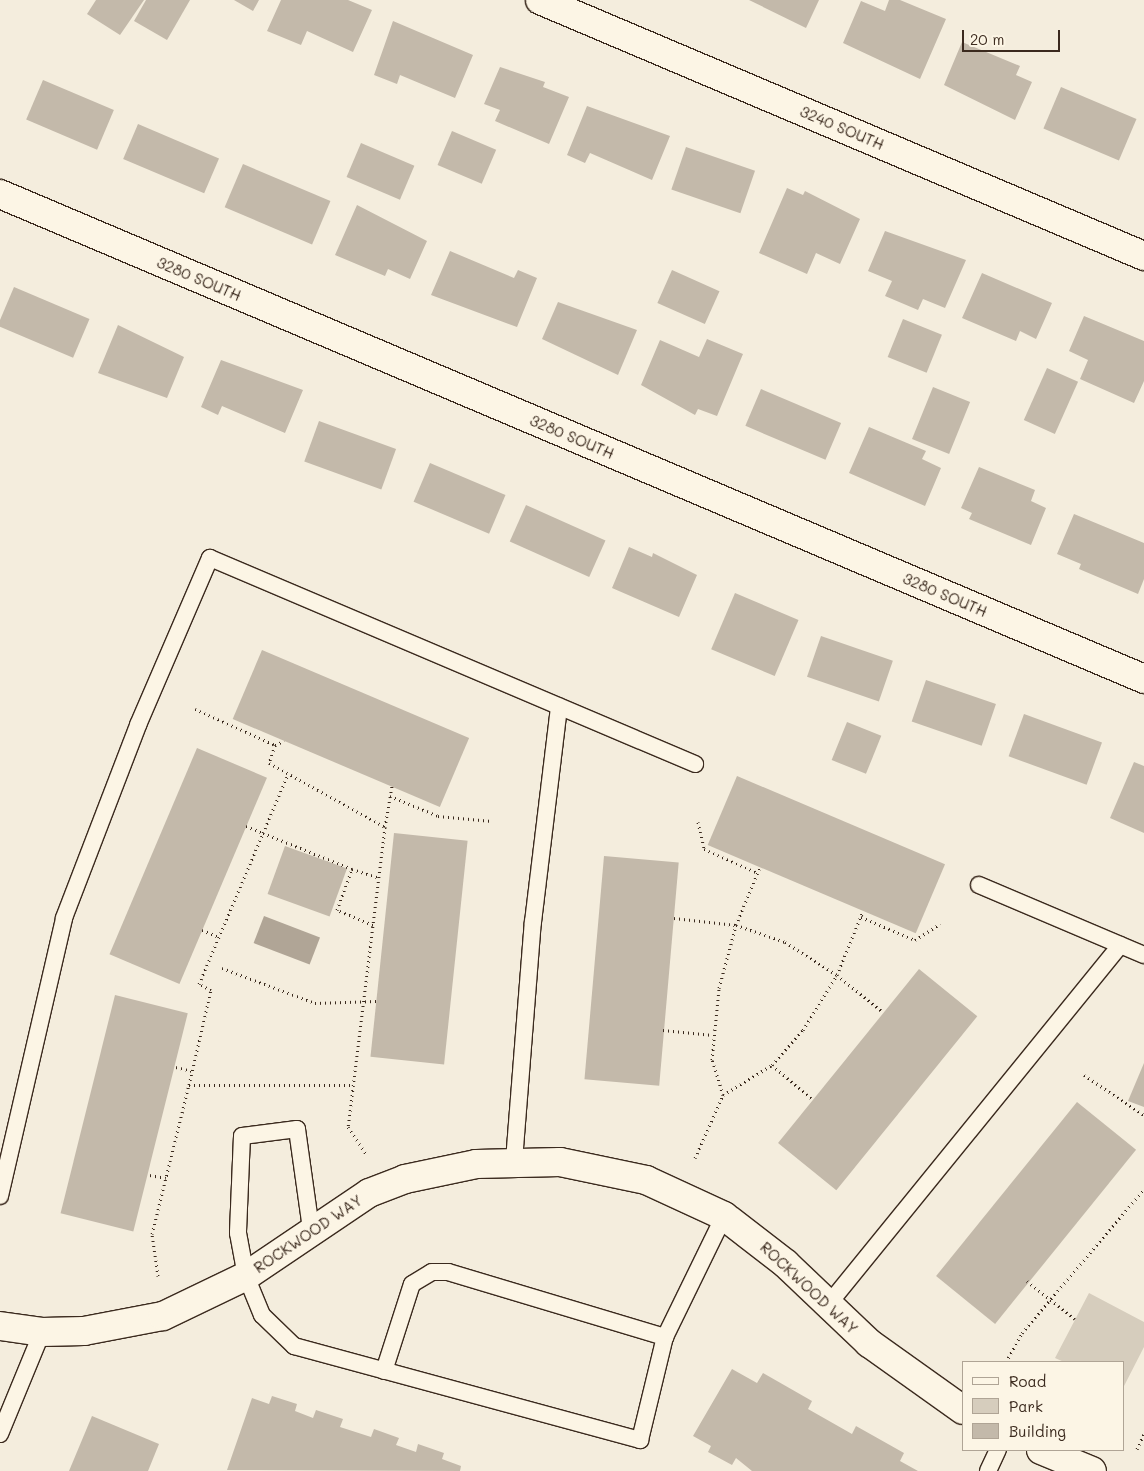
<!DOCTYPE html>
<html>
<head>
<meta charset="utf-8">
<style>
  body { margin:0 }
  #map { position:relative; width:1144px; height:1471px; overflow:hidden; background:#f4eddd; font-family:Mali,sans-serif }
  div>[style] { position:absolute }
  [style*='--x'] { left:calc(var(--x)*1px); top:calc(var(--y)*1px); width:calc(var(--w)*1px); rotate:calc(var(--a)*1deg) }
  .green>* { inset:0; background:#d6cdbd }
  .water>* { inset:0; background:#b0a596; transform-origin:0 0 }
  .building>* { inset:0; background:#c3b9aa; transform-origin:0 0 }
  .path>* { height:3px; margin-top:-1.5px; transform-origin:0; background:repeating-linear-gradient(90deg,#3b2a1e 0 1px,transparent 0 5px) }
  .roads { filter:drop-shadow(1px 0 #3b2a1e) drop-shadow(-1px 0 #3b2a1e) drop-shadow(0 1px #3b2a1e) drop-shadow(0 -1px #3b2a1e) }
  .service>* { height:16px; margin:-8px; padding:0 8px; transform-origin:8px; border-radius:8px; background:#fcf5e5 }
  .minor>* { height:28px; margin:-14px; padding:0 14px; transform-origin:14px; border-radius:14px; background:#fcf5e5 }
  span { translate:-50% -50%; white-space:nowrap; text-align:center; line-height:1.15; -webkit-text-stroke:4.5px #fcf5e5; paint-order:stroke }
  .street-label { font-size:15px; color:#3b2a1e }
  .legend { position:absolute; left:962px; top:1361px; width:162px; height:90px; box-sizing:border-box; background:#fcf5e5; border:1px solid #afa495; margin:0; padding:6px 9px; list-style:none; font-size:15px; color:#3b2a1e }
  .legend li { display:flex; align-items:center; gap:10px; height:25px }
  .legend b { width:25px; border:1px solid #afa495 }
  .scale { position:absolute; left:962px; top:30px; width:98px; height:22px; box-sizing:border-box; border:2px solid #3b2a1e; border-top:0; padding-left:6px; font-size:15px; line-height:18px; white-space:nowrap; color:#3b2a1e; -webkit-text-stroke:4px #fcf5e5; paint-order:stroke }
</style>
</head>
<body>
<div id="map">
  <div class="green">
    <i style="clip-path:polygon(1089px 1293px,1144px 1322px,1144px 1347px,1123px 1388px,1123px 1362px,1064px 1362px,1055px 1358px)"></i>
  </div>
  <div class="water">
    <i style="left:264px;top:916px;width:60px;height:29px;rotate:21deg"></i>
  </div>
  <div class="building">
    <i style="clip-path:polygon(96px 0,144px 0,120px 35px,87px 14px)"></i>
    <i style="clip-path:polygon(146px 0,190px 0,167px 40px,134px 21px)"></i>
    <i style="clip-path:polygon(234px 0,259px 0,253px 11px)"></i>
    <i style="clip-path:polygon(281px 0,348px 0,372px 10px,353px 52px,307px 31px,301px 45px,267px 31px)"></i>
    <i style="clip-path:polygon(749px 0,819px 0,806px 28px)"></i>
    <i style="clip-path:polygon(889px 0,900px 0,946px 19px,920px 79px,843px 43px,861px 1px,885px 11px)"></i>
    <i style="clip-path:polygon(393px 21px,473px 55px,455px 98px,400px 75px,397px 84px,374px 75px)"></i>
    <i style="clip-path:polygon(962px 42px,1020px 66px,1016px 75px,1032px 82px,1015px 120px,944px 85px)"></i>
    <i style="clip-path:polygon(500px 67px,545px 82px,543px 87px,569px 97px,549px 144px,495px 121px,500px 110px,484px 104px)"></i>
    <i style="left:43px;top:80px;width:77px;height:43px;rotate:23deg"></i>
    <i style="left:1061px;top:87px;width:82px;height:45px;rotate:23deg"></i>
    <i style="clip-path:polygon(587px 106px,670px 136px,652px 180px,590px 153px,585px 163px,567px 155px)"></i>
    <i style="left:138px;top:124px;width:88px;height:38px;rotate:23deg"></i>
    <i style="left:452px;top:131px;width:48px;height:37px;rotate:23deg"></i>
    <i style="left:361px;top:143px;width:58px;height:37px;rotate:23deg"></i>
    <i style="left:686px;top:147px;width:73px;height:45px;rotate:19deg"></i>
    <i style="left:243px;top:164px;width:95px;height:47px;rotate:23deg"></i>
    <i style="clip-path:polygon(787px 188px,803px 195px,805px 191px,860px 219px,840px 264px,816px 253px,807px 274px,759px 253px)"></i>
    <i style="clip-path:polygon(357px 205px,427px 241px,410px 279px,388px 269px,385px 276px,335px 255px)"></i>
    <i style="clip-path:polygon(885px 231px,966px 260px,945px 308px,923px 299px,918px 310px,885px 296px,892px 281px,868px 271px)"></i>
    <i style="clip-path:polygon(450px 251px,514px 278px,518px 270px,537px 278px,517px 327px,431px 295px)"></i>
    <i style="left:672px;top:270px;width:52px;height:36px;rotate:24deg"></i>
    <i style="clip-path:polygon(982px 273px,1052px 303px,1036px 339px,1020px 331px,1016px 341px,962px 318px)"></i>
    <i style="left:14px;top:287px;width:82px;height:42px;rotate:23deg"></i>
    <i style="clip-path:polygon(558px 302px,637px 330px,618px 375px,542px 339px)"></i>
    <i style="clip-path:polygon(1084px 316px,1144px 341px,1144px 381px,1134px 403px,1080px 379px,1088px 360px,1069px 351px)"></i>
    <i style="left:903px;top:319px;width:42px;height:41px;rotate:22deg"></i>
    <i style="clip-path:polygon(118px 325px,184px 357px,167px 398px,98px 373px)"></i>
    <i style="clip-path:polygon(707px 339px,743px 354px,717px 416px,698px 409px,695px 415px,641px 385px,660px 340px,699px 357px)"></i>
    <i style="clip-path:polygon(221px 360px,303px 390px,285px 433px,222px 406px,218px 415px,201px 407px)"></i>
    <i style="left:1047px;top:368px;width:34px;height:57px;rotate:24deg"></i>
    <i style="left:933px;top:387px;width:40px;height:56px;rotate:22deg"></i>
    <i style="left:761px;top:389px;width:87px;height:40px;rotate:23deg"></i>
    <i style="left:319px;top:421px;width:82px;height:43px;rotate:20deg"></i>
    <i style="clip-path:polygon(869px 427px,926px 451px,922px 459px,941px 468px,925px 506px,849px 473px)"></i>
    <i style="left:430px;top:463px;width:82px;height:42px;rotate:23deg"></i>
    <i style="clip-path:polygon(979px 467px,1035px 490px,1031px 501px,1046px 508px,1031px 545px,969px 519px,972px 513px,961px 508px)"></i>
    <i style="left:526px;top:505px;width:87px;height:40px;rotate:24deg"></i>
    <i style="clip-path:polygon(1074px 514px,1144px 543px,1144px 579px,1138px 594px,1079px 569px,1081px 564px,1057px 554px)"></i>
    <i style="clip-path:polygon(629px 547px,652px 557px,653px 553px,697px 575px,679px 617px,612px 588px)"></i>
    <i style="left:735px;top:593px;width:69px;height:61px;rotate:23deg"></i>
    <i style="left:821px;top:636px;width:76px;height:43px;rotate:19deg"></i>
    <i style="left:262px;top:650px;width:225px;height:75px;rotate:23deg"></i>
    <i style="left:926px;top:680px;width:74px;height:44px;rotate:19deg"></i>
    <i style="left:1024px;top:714px;width:83px;height:45px;rotate:20deg"></i>
    <i style="left:847px;top:722px;width:37px;height:41px;rotate:22deg"></i>
    <i style="left:197px;top:748px;width:76px;height:224px;rotate:23deg"></i>
    <i style="clip-path:polygon(1134px 762px,1144px 766px,1144px 833px,1110px 818px)"></i>
    <i style="left:737px;top:776px;width:226px;height:75px;rotate:23deg"></i>
    <i style="left:394px;top:833px;width:74px;height:225px;rotate:6deg"></i>
    <i style="left:285px;top:846px;width:66px;height:51px;rotate:20deg"></i>
    <i style="left:604px;top:856px;width:75px;height:224px;rotate:5deg"></i>
    <i style="left:919px;top:969px;width:75px;height:224px;rotate:39deg"></i>
    <i style="left:115px;top:995px;width:75px;height:225px;rotate:14deg"></i>
    <i style="clip-path:polygon(1144px 1063px,1144px 1107px,1128px 1101px)"></i>
    <i style="left:1077px;top:1102px;width:76px;height:224px;rotate:39deg"></i>
    <i style="clip-path:polygon(732px 1369px,757px 1383px,763px 1373px,812px 1401px,808px 1409px,852px 1434px,856px 1426px,904px 1453px,900px 1461px,918px 1471px,752px 1471px,736px 1458px,732px 1465px,708px 1452px,711px 1446px,693px 1436px)"></i>
    <i style="clip-path:polygon(272px 1396px,297px 1404px,295px 1411px,313px 1418px,316px 1410px,343px 1419px,340px 1427px,371px 1437px,374px 1429px,399px 1438px,396px 1445px,416px 1452px,418px 1444px,444px 1453px,442px 1459px,461px 1466px,460px 1471px,227px 1470px,252px 1398px,269px 1404px)"></i>
    <i style="clip-path:polygon(92px 1416px,159px 1444px,148px 1471px,69px 1471px)"></i>
  </div>
  <div class="path">
    <i style="--x:195;--y:709;--w:88;--a:24.2"></i>
    <i style="--x:275;--y:745;--w:19;--a:108"></i>
    <i style="--x:269;--y:763;--w:132;--a:28.9"></i>
    <i style="--x:385;--y:827;--w:302;--a:97"></i>
    <i style="--x:348;--y:1127;--w:34;--a:56"></i>
    <i style="--x:275;--y:745;--w:10;--a:-24"></i>
    <i style="--x:390;--y:796;--w:52;--a:22.6"></i>
    <i style="--x:438;--y:816;--w:54;--a:5.3"></i>
    <i style="--x:698;--y:822;--w:28;--a:77"></i>
    <i style="--x:704;--y:849;--w:59;--a:24"></i>
    <i style="--x:246;--y:826;--w:18;--a:22"></i>
    <i style="--x:263;--y:833;--w:64;--a:-67"></i>
    <i style="--x:385;--y:827;--w:42;--a:-80.3"></i>
    <i style="--x:861;--y:917;--w:59;--a:23.1"></i>
    <i style="--x:915;--y:940;--w:30;--a:-33"></i>
    <i style="--x:674;--y:918;--w:62;--a:6.4"></i>
    <i style="--x:736;--y:925;--w:52;--a:19.1"></i>
    <i style="--x:785;--y:942;--w:62;--a:32.4"></i>
    <i style="--x:837;--y:975;--w:59;--a:38.8"></i>
    <i style="--x:373;--y:925;--w:39;--a:-157"></i>
    <i style="--x:337;--y:910;--w:44;--a:-69.9"></i>
    <i style="--x:352;--y:869;--w:28;--a:18"></i>
    <i style="--x:202;--y:930;--w:18;--a:22"></i>
    <i style="--x:222;--y:968;--w:99;--a:20.6"></i>
    <i style="--x:315;--y:1003;--w:62;--a:-1.8"></i>
    <i style="--x:663;--y:1030;--w:50;--a:5.7"></i>
    <i style="--x:772;--y:1065;--w:52;--a:40.4"></i>
    <i style="--x:176;--y:1067;--w:16;--a:14"></i>
    <i style="--x:1084;--y:1075;--w:72;--a:33.7"></i>
    <i style="--x:189;--y:1085;--w:98;--a:-77"></i>
    <i style="--x:211;--y:990;--w:13;--a:-153"></i>
    <i style="--x:199;--y:984;--w:164;--a:-67"></i>
    <i style="--x:263;--y:833;--w:96;--a:22"></i>
    <i style="--x:723;--y:1095;--w:37;--a:-107"></i>
    <i style="--x:712;--y:1060;--w:72;--a:-84.4"></i>
    <i style="--x:719;--y:988;--w:65;--a:-74.9"></i>
    <i style="--x:736;--y:925;--w:63;--a:-67.5"></i>
    <i style="--x:695;--y:1158;--w:69;--a:-66"></i>
    <i style="--x:723;--y:1095;--w:57;--a:-31.5"></i>
    <i style="--x:772;--y:1065;--w:47;--a:-48.5"></i>
    <i style="--x:803;--y:1030;--w:65;--a:-58.3"></i>
    <i style="--x:837;--y:975;--w:69;--a:-67.9"></i>
    <i style="--x:150;--y:1175;--w:16;--a:11"></i>
    <i style="--x:158;--y:1276;--w:42;--a:-98.1"></i>
    <i style="--x:152;--y:1234;--w:154;--a:-76.1"></i>
    <i style="--x:189;--y:1085;--w:164;--a:0"></i>
    <i style="--x:1027;--y:1281;--w:61;--a:38.4"></i>
    <i style="--x:1006;--y:1362;--w:33;--a:-61"></i>
    <i style="--x:1022;--y:1333;--w:189;--a:-49.7"></i>
    <i style="--x:1137;--y:1449;--w:17;--a:-65"></i>
  </div>
  <div class="roads">
    <div class="service">
      <i style="--x:979;--y:885;--w:179;--a:23"></i>
      <i style="--x:514;--y:1161;--w:240;--a:-85.5"></i>
      <i style="--x:533;--y:922;--w:217;--a:-83.1"></i>
      <i style="--x:0;--y:1196;--w:285;--a:-77"></i>
      <i style="--x:64;--y:918;--w:207;--a:-69"></i>
      <i style="--x:138;--y:725;--w:182;--a:-66.7"></i>
      <i style="--x:210;--y:558;--w:527;--a:23.01"></i>
      <i style="--x:311;--y:1229;--w:101;--a:-98"></i>
      <i style="--x:297;--y:1129;--w:55;--a:172.7"></i>
      <i style="--x:242;--y:1136;--w:97;--a:92.4"></i>
      <i style="--x:238;--y:1233;--w:44;--a:79.5"></i>
      <i style="--x:246;--y:1276;--w:42;--a:67.7"></i>
      <i style="--x:262;--y:1315;--w:45;--a:44.1"></i>
      <i style="--x:294;--y:1346;--w:359;--a:15.2"></i>
      <i style="--x:640;--y:1440;--w:106;--a:-76.4"></i>
      <i style="--x:665;--y:1337;--w:135;--a:-64"></i>
      <i style="--x:827;--y:1306;--w:465;--a:-50.9"></i>
      <i style="--x:384;--y:1371;--w:91;--a:-72.2"></i>
      <i style="--x:412;--y:1284;--w:23;--a:-31"></i>
      <i style="--x:432;--y:1272;--w:16;--a:0"></i>
      <i style="--x:448;--y:1272;--w:227;--a:16.7"></i>
      <i style="--x:0;--y:1434;--w:110;--a:-67.6"></i>
      <i style="--x:988;--y:1471;--w:23;--a:-65"></i>
    </div>
    <div class="minor">
      <i style="--x:540;--y:0;--w:656;--a:22.97"></i>
      <i style="--x:0;--y:194;--w:1243;--a:22.97"></i>
      <i style="--x:0;--y:1326;--w:42;--a:8.1"></i>
      <i style="--x:42;--y:1332;--w:42;--a:-1.4"></i>
      <i style="--x:84;--y:1331;--w:80;--a:-10.8"></i>
      <i style="--x:163;--y:1316;--w:92;--a:-25.7"></i>
      <i style="--x:246;--y:1276;--w:148;--a:-34"></i>
      <i style="--x:369;--y:1193;--w:39;--a:-21"></i>
      <i style="--x:405;--y:1179;--w:73;--a:-11.9"></i>
      <i style="--x:476;--y:1164;--w:84;--a:-1.4"></i>
      <i style="--x:560;--y:1162;--w:88;--a:11.8"></i>
      <i style="--x:646;--y:1180;--w:86;--a:24.8"></i>
      <i style="--x:724;--y:1216;--w:78;--a:37.7"></i>
      <i style="--x:786;--y:1264;--w:115;--a:43.6"></i>
      <i style="--x:869;--y:1343;--w:115;--a:35.5"></i>
      <i style="--x:1041;--y:1450;--w:55;--a:22.4"></i>
    </div>
  </div>
  <div class="street-label">
    <span style="left:842px;top:128px;rotate:23deg">3240 SOUTH</span>
    <span style="left:199px;top:279px;rotate:23deg">3280 SOUTH</span>
    <span style="left:572px;top:437px;rotate:23deg">3280 SOUTH</span>
    <span style="left:945px;top:595px;rotate:23deg">3280 SOUTH</span>
    <span style="left:308px;top:1234px;rotate:-34deg">ROCKWOOD WAY</span>
    <span style="left:809px;top:1288px;rotate:43deg">ROCKWOOD WAY</span>
  </div>
  <ul class="legend">
  <li><b style="height:6px;background:#fcf5e5"></b>Road</li>
  <li><b style="height:14px;background:#d6cdbd"></b>Park</li>
  <li><b style="height:14px;background:#c3b9aa"></b>Building</li>
  </ul>
  <div class="scale">20 m</div>
</div>
</body>
</html>
